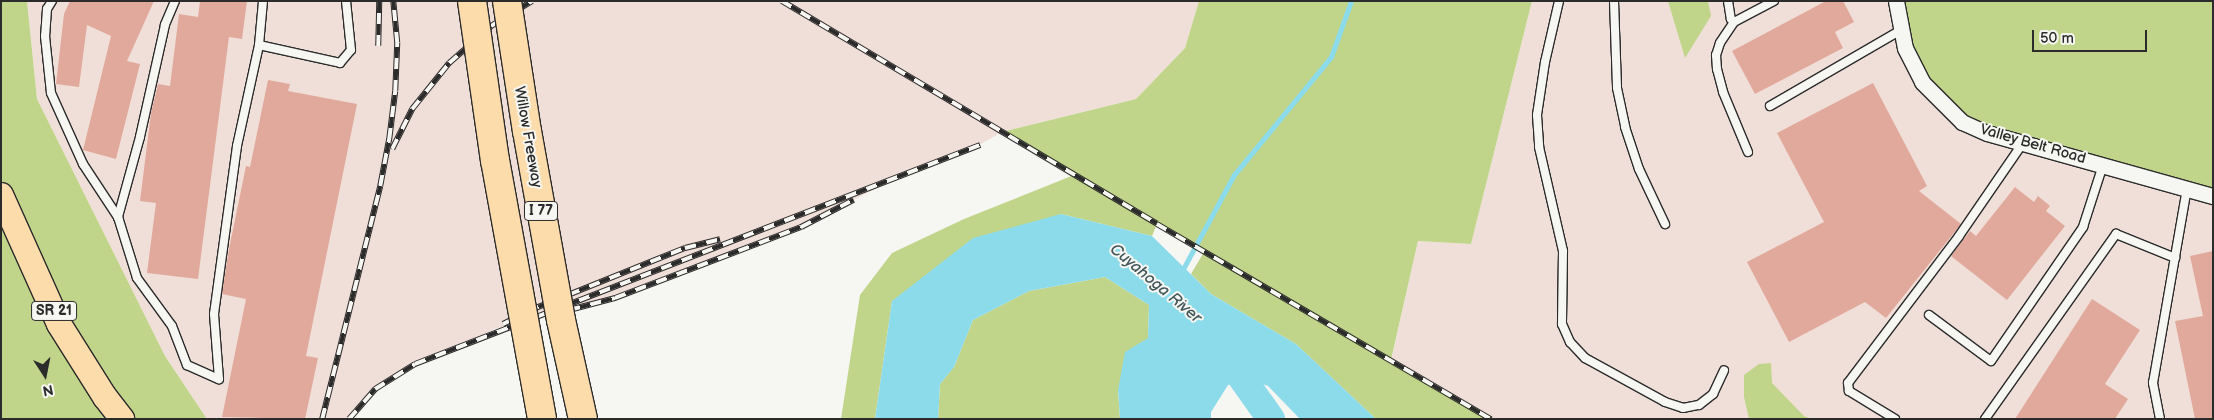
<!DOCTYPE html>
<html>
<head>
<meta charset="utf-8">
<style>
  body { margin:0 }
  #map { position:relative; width:2214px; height:420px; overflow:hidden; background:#f6f6f2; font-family:"Balsamiq Sans",sans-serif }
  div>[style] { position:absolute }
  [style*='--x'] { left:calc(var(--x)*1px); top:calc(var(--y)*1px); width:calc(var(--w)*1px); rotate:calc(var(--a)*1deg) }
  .built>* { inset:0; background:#f0dfd8 }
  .green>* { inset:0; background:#c1d58a }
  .water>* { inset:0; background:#8cdbea }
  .stream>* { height:4.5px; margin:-2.25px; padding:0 2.25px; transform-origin:2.25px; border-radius:2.25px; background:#8cdbea }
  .river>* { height:28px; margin:-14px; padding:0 14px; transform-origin:14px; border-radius:14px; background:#8cdbea }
  .building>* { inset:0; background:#e1a99b }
  .roads { filter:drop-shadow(1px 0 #2b2b2b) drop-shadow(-1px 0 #2b2b2b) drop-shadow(0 1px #2b2b2b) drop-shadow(0 -1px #2b2b2b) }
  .service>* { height:8px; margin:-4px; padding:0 4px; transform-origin:4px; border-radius:4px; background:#f6f6f2 }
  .minor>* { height:15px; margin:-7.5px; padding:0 7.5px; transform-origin:7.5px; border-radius:7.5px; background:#f6f6f2 }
  .primary>* { height:24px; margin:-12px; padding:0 12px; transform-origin:12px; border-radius:12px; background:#fddcac }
  .rail>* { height:5.5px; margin-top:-2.75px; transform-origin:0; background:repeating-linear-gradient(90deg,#f6f6f2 0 11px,#2b2b2b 0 22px); box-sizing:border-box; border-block:1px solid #2b2b2b }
  .bridges { filter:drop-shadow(1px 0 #2b2b2b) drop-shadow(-1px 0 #2b2b2b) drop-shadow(0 1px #2b2b2b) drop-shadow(0 -1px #2b2b2b) }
  .motorway-bridge>* { height:28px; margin:-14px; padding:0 14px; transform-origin:14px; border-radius:14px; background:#fddcac }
  span { translate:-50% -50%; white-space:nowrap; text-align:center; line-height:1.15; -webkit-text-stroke:4px #f6f6f2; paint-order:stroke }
  .shield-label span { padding:1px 4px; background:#f6f6f2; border:1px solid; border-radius:4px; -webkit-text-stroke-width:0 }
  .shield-label { font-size:14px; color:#2b2b2b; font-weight:700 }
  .street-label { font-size:15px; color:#2b2b2b }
  .water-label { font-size:16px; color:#43575b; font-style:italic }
  .frame { position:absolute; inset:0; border:2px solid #2b2b2b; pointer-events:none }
  .north { position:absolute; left:20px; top:350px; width:50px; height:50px; -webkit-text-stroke:4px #f6f6f2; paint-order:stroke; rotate:169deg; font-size:14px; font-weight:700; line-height:20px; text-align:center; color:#2b2b2b }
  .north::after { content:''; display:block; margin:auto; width:18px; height:22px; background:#2b2b2b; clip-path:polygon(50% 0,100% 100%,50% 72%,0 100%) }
  .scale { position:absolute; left:2032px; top:30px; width:115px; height:22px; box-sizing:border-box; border:2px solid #2b2b2b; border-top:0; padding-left:6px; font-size:15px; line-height:18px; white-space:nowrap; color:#2b2b2b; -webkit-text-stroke:4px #f6f6f2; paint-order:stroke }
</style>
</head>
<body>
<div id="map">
  <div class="built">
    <i style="clip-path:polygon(27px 1px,1199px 1px,1185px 48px,1136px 99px,1002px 132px,977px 146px,902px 175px,801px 227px,615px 298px,494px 329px,466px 344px,415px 364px,394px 376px,375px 389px,346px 419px,207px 419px,165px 356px,37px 99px)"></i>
    <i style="clip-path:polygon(1532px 1px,1896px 1px,2213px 196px,2213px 419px,1812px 419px,1794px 413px,1790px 419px,1495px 419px,1391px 361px,1418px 241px,1471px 244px)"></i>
  </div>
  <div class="green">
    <i style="clip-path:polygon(1px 1px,27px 1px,37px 99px,165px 356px,207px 419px,1px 419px)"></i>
    <i style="clip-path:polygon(1199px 1px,1532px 1px,1471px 244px,1418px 241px,1391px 360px,1495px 419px,1376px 419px,1296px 344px,1211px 294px,1191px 274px,1204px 252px,1157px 224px,1152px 236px,1061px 214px,892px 301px,875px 419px,841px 419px,860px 295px,892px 253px,964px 219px,1074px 175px,1002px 132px,1136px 99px,1185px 48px)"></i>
    <i style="clip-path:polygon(1668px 1px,1708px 1px,1711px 16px,1685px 58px)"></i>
    <i style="clip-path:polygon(1896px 1px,2213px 1px,2213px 196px,1987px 133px,1922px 82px)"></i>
    <i style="clip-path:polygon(1105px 277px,1149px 305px,1148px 338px,1118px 390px,1120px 419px,938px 419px,940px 384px,954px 367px,973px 320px,1029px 291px)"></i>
    <i style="clip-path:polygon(1771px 363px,1772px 383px,1804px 416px,1812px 419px,1749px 419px,1744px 397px,1744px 375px,1759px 364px)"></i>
  </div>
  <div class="water">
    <i style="clip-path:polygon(1061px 214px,1152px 236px,1211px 294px,1296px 344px,1376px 419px,1300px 419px,1268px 386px,1249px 379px,1228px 385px,1211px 412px,1211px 419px,1120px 419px,1118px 390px,1125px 352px,1148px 338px,1149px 305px,1105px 277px,1029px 291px,973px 320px,954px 367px,940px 384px,938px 419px,875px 419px,892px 301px,973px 238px)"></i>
  </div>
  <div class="stream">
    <i style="--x:1182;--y:271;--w:109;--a:-61.6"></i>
    <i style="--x:1234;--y:175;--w:153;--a:-50.6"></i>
    <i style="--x:1331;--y:57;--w:59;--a:-70.3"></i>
  </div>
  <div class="river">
    <i style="--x:1222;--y:350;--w:85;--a:54.6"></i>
  </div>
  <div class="building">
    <i style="clip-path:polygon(70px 1px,154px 1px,127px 61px,140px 64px,116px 159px,83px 150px,111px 36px,87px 25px,79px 87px,56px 84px,64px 14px)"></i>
    <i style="clip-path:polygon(200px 1px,247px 1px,242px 39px,229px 37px,198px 279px,147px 273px,156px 203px,140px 201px,151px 113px,158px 84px,170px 86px,179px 14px,198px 17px)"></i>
    <i style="clip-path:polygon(1826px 1px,1843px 1px,1854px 22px,1835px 32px,1843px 48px,1755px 94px,1732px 51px)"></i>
    <i style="clip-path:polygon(268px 80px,290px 84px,288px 91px,357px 104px,306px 356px,318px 358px,305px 419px,222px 417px,246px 299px,222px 294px,229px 249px,246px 166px,250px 167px)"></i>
    <i style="clip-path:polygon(1873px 83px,1927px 186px,1919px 191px,1961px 224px,1886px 318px,1865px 302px,1789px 342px,1747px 262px,1824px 222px,1777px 133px)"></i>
    <i style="clip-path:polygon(2015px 187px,2034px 202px,2038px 196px,2050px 206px,2046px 211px,2065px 226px,2007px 300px,1951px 256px,1970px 231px,1976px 236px)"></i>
    <i style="clip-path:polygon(2213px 251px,2213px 419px,2195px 419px,2175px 321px,2203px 316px,2190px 256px)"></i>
    <i style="clip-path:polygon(2092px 299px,2140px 330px,2105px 384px,2128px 399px,2115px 419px,2015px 419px)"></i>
  </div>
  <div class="roads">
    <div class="service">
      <i style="--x:52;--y:1;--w:9;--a:122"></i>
      <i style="--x:47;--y:9;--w:27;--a:94"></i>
      <i style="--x:45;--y:36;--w:57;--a:84"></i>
      <i style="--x:51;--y:93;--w:78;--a:65.7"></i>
      <i style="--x:83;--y:164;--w:64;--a:56.6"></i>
      <i style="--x:175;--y:1;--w:26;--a:113"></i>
      <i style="--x:165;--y:25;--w:115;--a:102.6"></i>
      <i style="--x:140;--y:137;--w:83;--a:105.4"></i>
      <i style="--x:118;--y:217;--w:64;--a:72.7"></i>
      <i style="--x:137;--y:278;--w:59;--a:53.9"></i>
      <i style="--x:172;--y:326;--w:42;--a:69"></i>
      <i style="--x:187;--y:365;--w:35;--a:24"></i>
      <i style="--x:219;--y:379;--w:65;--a:-94.4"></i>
      <i style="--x:214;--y:314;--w:170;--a:-82.2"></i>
      <i style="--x:237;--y:146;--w:103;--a:-77.7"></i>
      <i style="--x:263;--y:1;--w:44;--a:95.2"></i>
      <i style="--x:259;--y:45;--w:83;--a:12.5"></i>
      <i style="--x:340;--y:63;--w:17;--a:-50"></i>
      <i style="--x:351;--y:50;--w:49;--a:-95.8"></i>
      <i style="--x:1559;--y:1;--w:63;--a:102.9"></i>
      <i style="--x:1545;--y:62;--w:54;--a:98.6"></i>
      <i style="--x:1537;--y:115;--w:32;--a:86"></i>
      <i style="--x:1539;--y:147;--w:107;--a:77"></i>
      <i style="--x:1563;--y:251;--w:73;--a:90.8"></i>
      <i style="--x:1562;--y:324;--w:20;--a:66"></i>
      <i style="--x:1570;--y:342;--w:22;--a:47"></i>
      <i style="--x:1585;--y:358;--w:91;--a:28.8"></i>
      <i style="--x:1665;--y:402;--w:19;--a:18"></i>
      <i style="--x:1683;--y:408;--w:16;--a:-11"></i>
      <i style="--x:1699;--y:405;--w:18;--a:-38"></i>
      <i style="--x:1713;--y:394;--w:26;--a:-65"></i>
      <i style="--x:1614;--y:1;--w:87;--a:88"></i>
      <i style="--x:1617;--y:88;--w:40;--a:78"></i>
      <i style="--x:1625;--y:127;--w:44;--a:71.6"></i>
      <i style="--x:1639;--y:169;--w:61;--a:64.7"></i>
      <i style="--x:1728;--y:1;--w:18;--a:81"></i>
      <i style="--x:1731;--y:19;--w:4;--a:45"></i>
      <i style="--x:1734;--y:22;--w:45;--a:-27.7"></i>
      <i style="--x:1734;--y:22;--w:25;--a:124"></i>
      <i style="--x:1720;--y:43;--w:13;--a:108"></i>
      <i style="--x:1716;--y:55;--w:14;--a:86"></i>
      <i style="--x:1717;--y:69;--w:24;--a:75"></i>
      <i style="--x:1723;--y:92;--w:65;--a:67.4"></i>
      <i style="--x:1770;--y:106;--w:151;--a:-30.1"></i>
      <i style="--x:1929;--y:315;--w:77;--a:36.6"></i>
      <i style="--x:1991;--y:361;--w:163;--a:-55.5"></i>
      <i style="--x:2083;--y:227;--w:65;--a:-72.1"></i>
      <i style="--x:1895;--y:419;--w:54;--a:-148.7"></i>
      <i style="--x:1849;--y:391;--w:8;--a:-97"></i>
      <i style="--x:1848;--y:383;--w:184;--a:-52.9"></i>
      <i style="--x:1959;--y:236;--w:113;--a:-55.5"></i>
      <i style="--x:1985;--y:419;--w:227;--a:-54.7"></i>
      <i style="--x:2116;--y:234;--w:64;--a:22.1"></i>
      <i style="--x:2160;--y:419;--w:37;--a:-101"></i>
      <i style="--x:2153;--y:383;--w:197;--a:-80.1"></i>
    </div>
    <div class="minor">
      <i style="--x:1896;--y:1;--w:48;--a:79.2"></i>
      <i style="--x:1905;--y:48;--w:38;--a:63"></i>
      <i style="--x:1922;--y:82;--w:57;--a:45"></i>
      <i style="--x:1962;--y:122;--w:27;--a:24"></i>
      <i style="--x:1987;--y:133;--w:235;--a:15.6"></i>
    </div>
    <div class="primary">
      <i style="--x:1;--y:195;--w:141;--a:65.8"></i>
      <i style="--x:59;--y:324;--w:86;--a:57.8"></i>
      <i style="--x:105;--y:397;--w:28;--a:52"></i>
    </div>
  </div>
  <div class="rail">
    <i style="--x:782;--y:1;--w:436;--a:30.7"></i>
    <i style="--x:1157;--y:224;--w:387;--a:30.3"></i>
    <i style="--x:378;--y:46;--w:45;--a:-88.7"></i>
    <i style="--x:392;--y:149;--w:45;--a:-63.4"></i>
    <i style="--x:412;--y:109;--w:59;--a:-51.2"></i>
    <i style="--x:449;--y:63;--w:56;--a:-41.4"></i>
    <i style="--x:491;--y:26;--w:48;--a:-31.4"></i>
    <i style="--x:569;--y:310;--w:48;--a:-14.6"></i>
    <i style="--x:615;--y:298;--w:199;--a:-20.9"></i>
    <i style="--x:801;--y:227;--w:59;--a:-27.4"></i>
    <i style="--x:503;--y:324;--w:28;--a:-27"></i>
    <i style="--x:528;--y:311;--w:169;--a:-21.9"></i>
    <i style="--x:685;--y:248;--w:36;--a:-14"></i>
    <i style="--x:322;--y:419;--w:240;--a:-76"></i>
    <i style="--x:380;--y:186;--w:48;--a:-79.2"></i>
    <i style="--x:389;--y:139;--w:48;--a:-82.9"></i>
    <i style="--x:395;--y:91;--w:48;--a:-87.6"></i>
    <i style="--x:397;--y:43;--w:42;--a:-95.4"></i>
    <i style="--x:349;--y:419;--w:40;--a:-49"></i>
    <i style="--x:375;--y:389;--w:47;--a:-32"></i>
    <i style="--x:415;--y:364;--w:606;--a:-21.19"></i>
  </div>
  <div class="bridges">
    <div class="motorway-bridge">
      <i style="--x:472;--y:1;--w:161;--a:81.8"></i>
      <i style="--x:495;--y:160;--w:263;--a:79.7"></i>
      <i style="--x:507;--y:1;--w:132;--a:81.3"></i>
      <i style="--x:527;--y:131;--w:192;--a:79.8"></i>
      <i style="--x:561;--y:320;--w:101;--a:77.5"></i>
    </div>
  </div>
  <div class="shield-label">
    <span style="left:541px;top:211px">I 77</span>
    <span style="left:54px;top:311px">SR 21</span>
  </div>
  <div class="street-label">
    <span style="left:528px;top:137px;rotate:80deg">Willow Freeway</span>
    <span style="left:2033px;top:144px;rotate:16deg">Valley Belt Road</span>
  </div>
  <div class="water-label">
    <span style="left:1155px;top:284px;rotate:40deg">Cuyahoga River</span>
  </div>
  <div class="frame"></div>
  <div class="north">N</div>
  <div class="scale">50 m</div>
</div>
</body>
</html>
